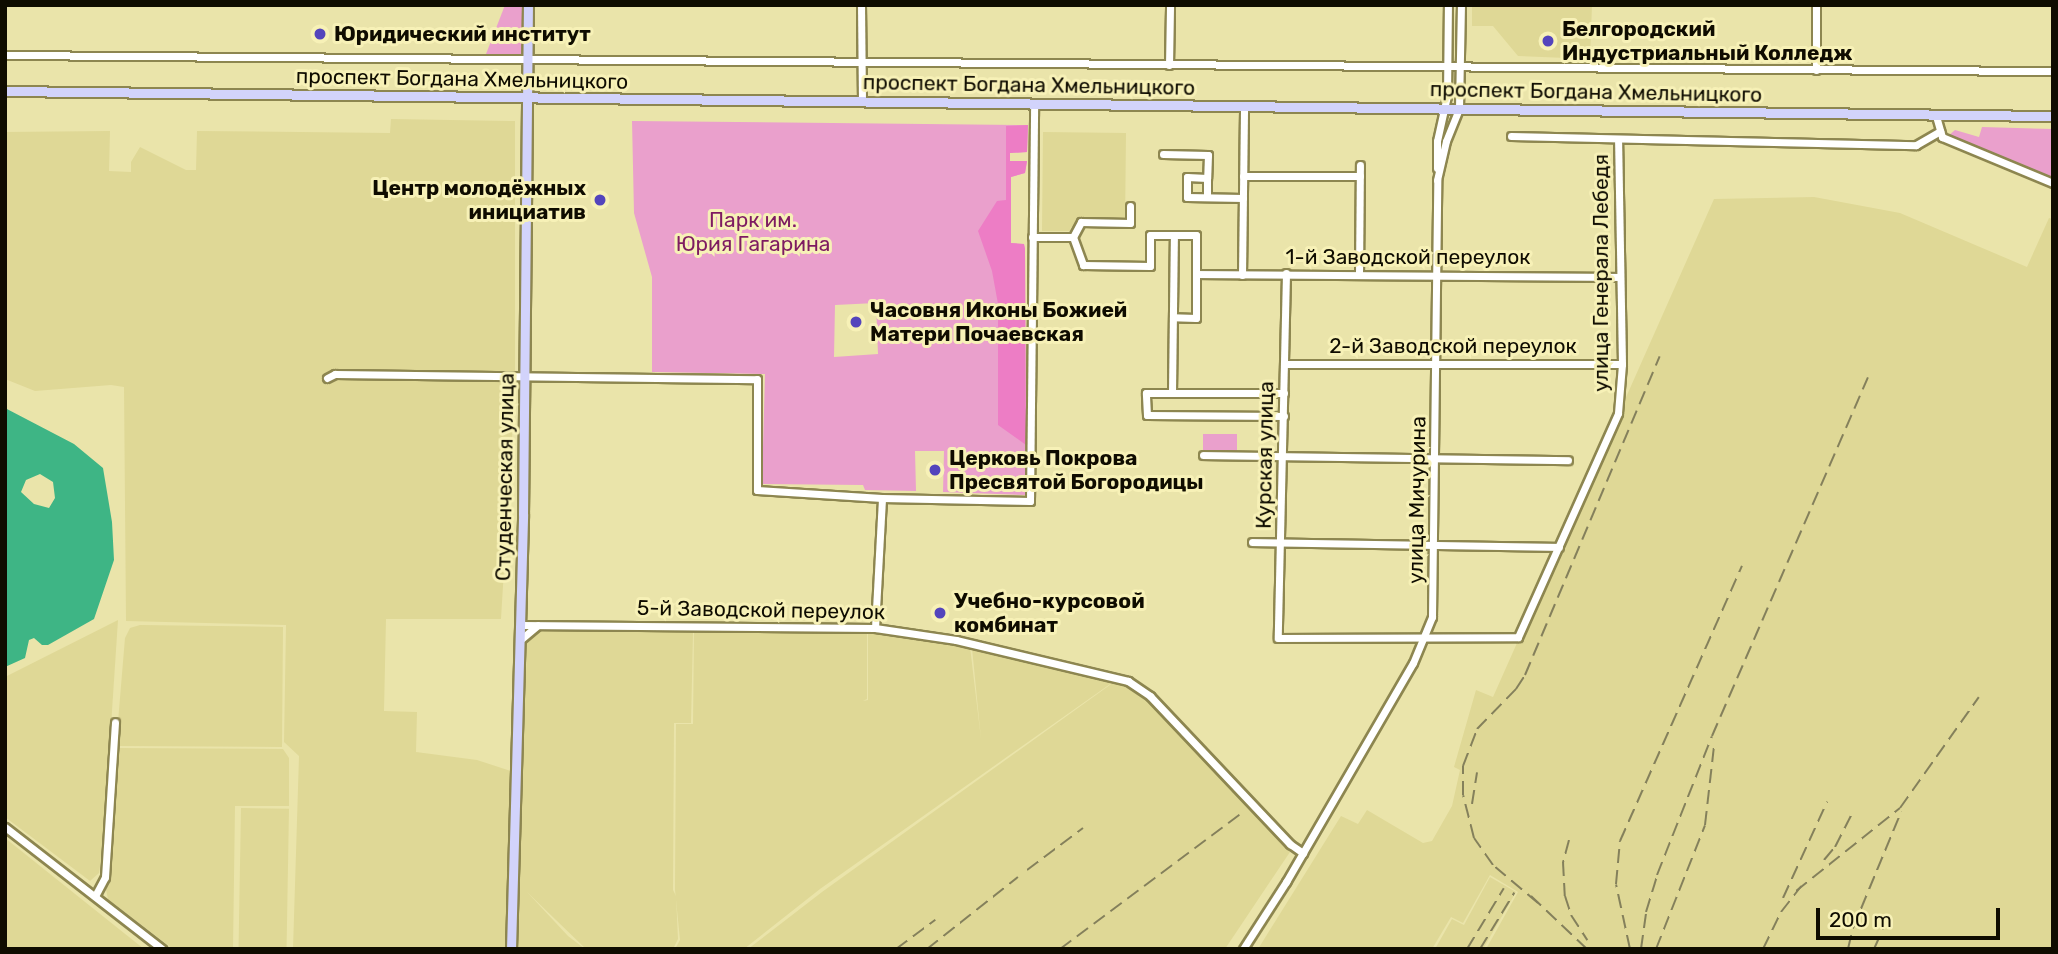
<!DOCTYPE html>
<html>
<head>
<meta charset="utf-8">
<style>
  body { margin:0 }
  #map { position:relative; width:2058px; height:954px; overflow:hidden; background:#eae4aa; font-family:Rubik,sans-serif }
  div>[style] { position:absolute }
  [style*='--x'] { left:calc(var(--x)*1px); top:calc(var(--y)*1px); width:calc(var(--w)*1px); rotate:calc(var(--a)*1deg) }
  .built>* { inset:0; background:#dfd896; transform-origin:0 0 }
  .green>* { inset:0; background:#eaa0cc; transform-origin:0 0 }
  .forest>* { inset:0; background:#ed7dc5 }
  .water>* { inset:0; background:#3eb585 }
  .roads { filter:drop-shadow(2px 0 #8d8650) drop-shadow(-2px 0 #8d8650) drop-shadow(0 2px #8d8650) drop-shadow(0 -2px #8d8650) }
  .minor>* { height:7px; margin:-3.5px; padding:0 3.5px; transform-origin:3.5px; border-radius:3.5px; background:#fff }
  .major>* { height:9px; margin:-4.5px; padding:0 4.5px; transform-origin:4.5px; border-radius:4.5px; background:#d2d3fb }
  .rail>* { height:2px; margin-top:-1px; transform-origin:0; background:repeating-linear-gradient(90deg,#84805b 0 14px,transparent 0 21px) }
  .dots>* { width:19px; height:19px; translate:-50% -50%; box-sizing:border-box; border:4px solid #f7f1b7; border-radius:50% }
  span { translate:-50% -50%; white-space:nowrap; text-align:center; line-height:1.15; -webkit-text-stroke:6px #f7f1b7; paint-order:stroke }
  .poi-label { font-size:21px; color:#0f0c00; font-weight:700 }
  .left { translate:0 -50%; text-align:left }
  .right { translate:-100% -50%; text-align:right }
  .street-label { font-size:21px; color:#0f0c00 }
  .park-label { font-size:21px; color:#7e1b61 }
  .frame { position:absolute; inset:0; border:7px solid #0f0c00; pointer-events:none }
  .scale { position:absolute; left:1816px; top:908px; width:184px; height:32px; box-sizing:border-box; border:4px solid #0f0c00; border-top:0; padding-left:9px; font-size:21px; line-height:24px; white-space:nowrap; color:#0f0c00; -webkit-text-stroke:5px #f7f1b7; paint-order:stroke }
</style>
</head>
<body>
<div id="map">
  <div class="built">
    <i style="clip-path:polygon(1472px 5px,1592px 5px,1590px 59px,1518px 56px,1493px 26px,1472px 26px)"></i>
    <i style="clip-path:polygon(391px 119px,515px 121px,515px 389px,501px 619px,386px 619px,384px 711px,417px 712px,416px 752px,477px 760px,514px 772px,508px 949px,293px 949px,299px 756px,284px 742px,286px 625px,126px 621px,124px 387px,111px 385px,35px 391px,5px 379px,5px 132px,110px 131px,109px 171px,131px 172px,131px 162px,140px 147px,186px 170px,196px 170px,197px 131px,390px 133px)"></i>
    <i style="clip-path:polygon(1043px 132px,1126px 133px,1125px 227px,1071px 227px,1070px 231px,1042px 231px)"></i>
    <i style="clip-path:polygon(1814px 197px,1900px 213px,2027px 267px,2049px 218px,2053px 219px,2053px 949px,1486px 949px,1518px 892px,1490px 875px,1463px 923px,1451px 917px,1432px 949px,1258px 949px,1341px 816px,1358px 824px,1367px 810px,1423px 843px,1432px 841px,1452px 806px,1460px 770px,1454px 767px,1476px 690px,1493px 697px,1714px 199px)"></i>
    <i style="clip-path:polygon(118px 620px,103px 847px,99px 873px,90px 881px,5px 817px,5px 677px)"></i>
    <i style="clip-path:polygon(140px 625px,283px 627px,282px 747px,116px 746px,125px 638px,130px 628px)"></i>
    <i style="clip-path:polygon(539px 629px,693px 632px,691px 723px,674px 723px,673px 890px,676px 896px,678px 939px,673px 949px,586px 949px,527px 892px,568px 936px,585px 949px,517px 949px,527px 642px)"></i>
    <i style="clip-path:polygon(694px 632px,867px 632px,867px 699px,863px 701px,868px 700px,868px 632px,970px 647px,981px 739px,972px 648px,1113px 682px,820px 889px,744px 949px,675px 949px,680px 940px,675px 890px,676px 724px,693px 724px)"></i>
    <i style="clip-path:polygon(1114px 682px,1135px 689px,1152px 705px,1290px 852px,1225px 949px,748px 949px,822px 892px)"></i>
    <i style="clip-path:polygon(116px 748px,283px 749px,289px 758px,289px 806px,235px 806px,233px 949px,173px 949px,108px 899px,106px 890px)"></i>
    <i style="left:241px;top:808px;width:48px;height:141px;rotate:1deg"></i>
    <i style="clip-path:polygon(5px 838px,144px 949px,5px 949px)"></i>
    <i style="clip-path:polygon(1490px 877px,1516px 892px,1483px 949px,1435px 949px,1452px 919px,1464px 925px)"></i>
  </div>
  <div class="green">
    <i style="clip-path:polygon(505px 5px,523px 5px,522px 54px,486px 54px)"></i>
    <i style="clip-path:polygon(evenodd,632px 121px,1028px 125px,1027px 152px,1010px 153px,1010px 161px,1027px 161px,1025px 173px,1011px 177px,1011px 243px,1024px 244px,1025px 249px,1026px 495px,943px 492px,944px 451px,915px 451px,916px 491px,865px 490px,863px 485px,762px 484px,765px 374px,652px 372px,652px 277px,634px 213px,632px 121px,876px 303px,878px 354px,834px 357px,835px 305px,876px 303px)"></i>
    <i style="clip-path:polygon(1982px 127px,2053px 129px,2053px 179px,1947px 137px,1955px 130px,1979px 137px)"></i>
    <i style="left:1237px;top:434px;width:18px;height:34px;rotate:90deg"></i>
  </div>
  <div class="forest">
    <i style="clip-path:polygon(1028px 125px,1027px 152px,1010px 153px,1010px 161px,1027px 161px,1025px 173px,1011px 177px,1011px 243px,1024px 244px,1025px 249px,1026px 445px,998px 425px,998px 304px,992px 271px,978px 231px,997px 201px,1006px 200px,1006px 126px)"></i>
  </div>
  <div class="water">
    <i style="clip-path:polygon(evenodd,5px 408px,74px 444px,103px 468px,112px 522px,114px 560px,94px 619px,48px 645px,42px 645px,34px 638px,29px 640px,25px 658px,5px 667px,5px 408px,40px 474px,53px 482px,55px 498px,49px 508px,34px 504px,21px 492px,26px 480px,40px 474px)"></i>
  </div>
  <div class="roads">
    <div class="minor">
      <i style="--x:861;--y:5;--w:96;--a:89.4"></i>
      <i style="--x:5;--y:55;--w:2048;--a:0.45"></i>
      <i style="--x:1169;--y:65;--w:60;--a:-89"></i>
      <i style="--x:1816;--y:70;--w:65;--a:-90"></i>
      <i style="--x:1936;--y:116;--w:22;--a:74"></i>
      <i style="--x:1942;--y:137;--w:120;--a:22.5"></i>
      <i style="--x:1511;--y:136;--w:405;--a:1.3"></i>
      <i style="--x:1916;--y:145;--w:28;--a:-30"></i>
      <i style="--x:1163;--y:154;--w:45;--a:1.3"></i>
      <i style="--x:1208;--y:155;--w:23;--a:92"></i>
      <i style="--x:1207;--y:178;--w:20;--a:-177"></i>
      <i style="--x:1187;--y:177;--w:20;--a:90"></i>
      <i style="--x:1187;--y:197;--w:56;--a:1"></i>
      <i style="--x:1437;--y:168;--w:27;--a:-90"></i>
      <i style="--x:1437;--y:141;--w:46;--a:-77.5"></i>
      <i style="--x:1447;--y:96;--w:91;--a:-89.4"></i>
      <i style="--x:1243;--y:176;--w:117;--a:0"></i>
      <i style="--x:1207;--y:197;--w:19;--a:-90"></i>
      <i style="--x:1032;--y:237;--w:41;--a:0"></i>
      <i style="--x:1073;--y:237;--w:30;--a:70"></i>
      <i style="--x:1083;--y:265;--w:67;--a:0.9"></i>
      <i style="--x:1150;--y:266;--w:31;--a:-90"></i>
      <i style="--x:1150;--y:235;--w:46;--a:0"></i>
      <i style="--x:1196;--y:235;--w:83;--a:90"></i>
      <i style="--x:1196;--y:318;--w:23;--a:-178"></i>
      <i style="--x:1073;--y:237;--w:17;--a:-62"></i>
      <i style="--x:1081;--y:222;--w:49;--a:1.2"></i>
      <i style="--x:1130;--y:223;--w:17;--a:-90"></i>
      <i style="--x:1286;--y:273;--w:365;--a:91.3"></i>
      <i style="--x:1278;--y:638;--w:240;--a:-0.2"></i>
      <i style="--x:1518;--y:637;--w:245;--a:-65.9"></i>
      <i style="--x:1618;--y:413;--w:49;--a:-85.3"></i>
      <i style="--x:1622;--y:364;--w:225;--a:-91"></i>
      <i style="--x:1196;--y:274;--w:424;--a:0.4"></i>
      <i style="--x:1359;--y:274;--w:109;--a:-89.5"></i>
      <i style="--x:1242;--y:275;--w:169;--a:-89.3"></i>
      <i style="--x:1285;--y:364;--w:337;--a:0"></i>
      <i style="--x:327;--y:378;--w:9;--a:-27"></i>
      <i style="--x:335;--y:374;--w:422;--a:0.7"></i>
      <i style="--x:757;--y:379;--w:111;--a:90"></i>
      <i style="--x:757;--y:490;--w:125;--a:3.7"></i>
      <i style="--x:882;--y:498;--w:148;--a:1.2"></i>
      <i style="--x:1030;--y:501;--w:398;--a:-89.4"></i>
      <i style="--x:1172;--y:392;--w:157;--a:-89.3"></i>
      <i style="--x:1284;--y:416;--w:137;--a:-179.6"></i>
      <i style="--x:1147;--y:415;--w:22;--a:-93"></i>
      <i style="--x:1146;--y:393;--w:138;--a:0"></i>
      <i style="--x:1203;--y:455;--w:365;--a:0.8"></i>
      <i style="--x:1252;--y:542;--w:307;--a:0.9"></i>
      <i style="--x:521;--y:625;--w:354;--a:0.5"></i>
      <i style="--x:875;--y:628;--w:82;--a:8.4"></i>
      <i style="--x:956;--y:640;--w:177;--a:13.4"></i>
      <i style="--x:1128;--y:681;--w:27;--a:34"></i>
      <i style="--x:1150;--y:696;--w:204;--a:46.6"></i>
      <i style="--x:1290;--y:844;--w:16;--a:35"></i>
      <i style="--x:875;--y:628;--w:130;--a:-86.9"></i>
      <i style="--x:520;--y:640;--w:23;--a:-40"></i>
      <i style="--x:5;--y:827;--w:199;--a:37.8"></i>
      <i style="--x:95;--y:896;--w:21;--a:-62"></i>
      <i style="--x:105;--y:877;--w:155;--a:-86.3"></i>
      <i style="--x:1243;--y:949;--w:80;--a:-57.3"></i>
      <i style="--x:1286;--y:882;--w:253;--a:-59.9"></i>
      <i style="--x:1413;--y:663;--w:50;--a:-67.6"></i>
      <i style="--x:1432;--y:617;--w:437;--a:-89.3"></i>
      <i style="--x:1437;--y:180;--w:40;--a:-77"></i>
      <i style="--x:1446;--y:141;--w:35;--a:-68"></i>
      <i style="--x:1459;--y:108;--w:103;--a:-88.9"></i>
    </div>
    <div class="major">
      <i style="--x:5;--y:91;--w:2048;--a:0.7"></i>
      <i style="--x:511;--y:949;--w:435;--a:-88.4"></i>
      <i style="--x:523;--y:514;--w:509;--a:-89.44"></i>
    </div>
  </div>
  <div class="rail">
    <i style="--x:1472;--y:804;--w:32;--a:-81"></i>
    <i style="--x:1569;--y:840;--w:23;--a:105"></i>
    <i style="--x:1563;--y:862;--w:34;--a:87"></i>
    <i style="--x:1565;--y:896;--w:20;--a:72"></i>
    <i style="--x:1571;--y:915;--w:30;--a:57"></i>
    <i style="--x:1824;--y:860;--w:17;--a:-50"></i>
    <i style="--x:1835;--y:847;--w:39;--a:-63"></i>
    <i style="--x:1027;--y:870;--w:70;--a:-36.9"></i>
    <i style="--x:1796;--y:891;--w:133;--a:-38.6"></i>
    <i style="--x:1900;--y:808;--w:136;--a:-54.6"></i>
    <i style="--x:1531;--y:896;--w:77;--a:43.4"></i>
    <i style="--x:1783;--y:898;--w:106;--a:-65.4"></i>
    <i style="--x:1538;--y:903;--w:59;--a:-139.8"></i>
    <i style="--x:1493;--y:865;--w:33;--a:-125"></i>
    <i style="--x:1474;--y:838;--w:44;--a:-104.3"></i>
    <i style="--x:1463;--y:795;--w:29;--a:-90"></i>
    <i style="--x:1463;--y:766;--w:40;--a:-69"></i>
    <i style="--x:1477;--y:729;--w:56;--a:-45.7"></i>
    <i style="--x:1516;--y:689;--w:17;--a:-57"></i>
    <i style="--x:1525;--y:675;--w:346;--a:-67.1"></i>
    <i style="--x:896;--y:949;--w:49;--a:-36.6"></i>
    <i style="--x:927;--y:949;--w:116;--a:-38.4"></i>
    <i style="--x:1060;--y:949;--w:227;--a:-36.8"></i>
    <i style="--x:1467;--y:949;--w:71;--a:-58.8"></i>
    <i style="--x:1480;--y:949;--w:66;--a:-58.7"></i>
    <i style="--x:1630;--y:949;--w:66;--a:-102.2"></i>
    <i style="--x:1616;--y:884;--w:43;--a:-84.7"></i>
    <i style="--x:1620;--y:841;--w:301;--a:-66.1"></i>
    <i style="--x:1641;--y:949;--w:37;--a:-82"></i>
    <i style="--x:1646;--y:912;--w:39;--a:-73"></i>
    <i style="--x:1657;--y:875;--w:149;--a:-68.4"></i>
    <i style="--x:1712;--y:736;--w:391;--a:-66.5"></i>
    <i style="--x:1656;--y:949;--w:133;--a:-68.4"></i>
    <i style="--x:1705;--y:825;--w:80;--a:-83.5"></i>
    <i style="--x:1763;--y:949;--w:41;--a:-64.1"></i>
    <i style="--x:1781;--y:912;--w:33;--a:-52"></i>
    <i style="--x:1848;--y:949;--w:22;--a:-77"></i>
    <i style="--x:1853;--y:928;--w:126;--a:-67.5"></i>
    <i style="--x:1874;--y:949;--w:32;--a:-66"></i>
  </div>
  <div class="dots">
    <i style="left:320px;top:34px;background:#5445bc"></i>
    <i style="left:1548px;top:41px;background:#5445bc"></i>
    <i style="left:600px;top:200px;background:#5445bc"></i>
    <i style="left:856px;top:322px;background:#5445bc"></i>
    <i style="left:935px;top:470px;background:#5445bc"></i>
    <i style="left:940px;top:613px;background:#5445bc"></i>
  </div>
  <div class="poi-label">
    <span class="left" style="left:1562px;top:41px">Белгородский<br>Индустриальный Колледж</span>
    <span class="left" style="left:334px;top:34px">Юридический институт</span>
    <span class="right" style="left:586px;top:200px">Центр молодёжных<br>инициатив</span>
    <span class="left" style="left:870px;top:322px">Часовня Иконы Божией<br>Матери Почаевская</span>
    <span class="left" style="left:949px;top:470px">Церковь Покрова<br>Пресвятой Богородицы</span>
    <span class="left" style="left:954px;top:613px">Учебно-курсовой<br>комбинат</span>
  </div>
  <div class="street-label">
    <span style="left:462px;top:79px;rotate:1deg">проспект Богдана Хмельницкого</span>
    <span style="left:1029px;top:85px;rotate:1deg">проспект Богдана Хмельницкого</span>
    <span style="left:1596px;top:92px;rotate:1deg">проспект Богдана Хмельницкого</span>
    <span style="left:1408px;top:257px">1-й Заводской переулок</span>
    <span style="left:1601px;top:273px;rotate:-90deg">улица Генерала Лебедя</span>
    <span style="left:1453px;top:346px">2-й Заводской переулок</span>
    <span style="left:1265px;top:455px;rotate:-89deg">Курская улица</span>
    <span style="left:505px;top:477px;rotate:-89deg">Студенческая улица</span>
    <span style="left:1417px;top:500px;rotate:-89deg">улица Мичурина</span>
    <span style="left:761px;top:610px;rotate:1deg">5-й Заводской переулок</span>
  </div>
  <div class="park-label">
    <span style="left:753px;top:232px">Парк им.<br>Юрия Гагарина</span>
  </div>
  <div class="frame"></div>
  <div class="scale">200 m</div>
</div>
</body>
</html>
